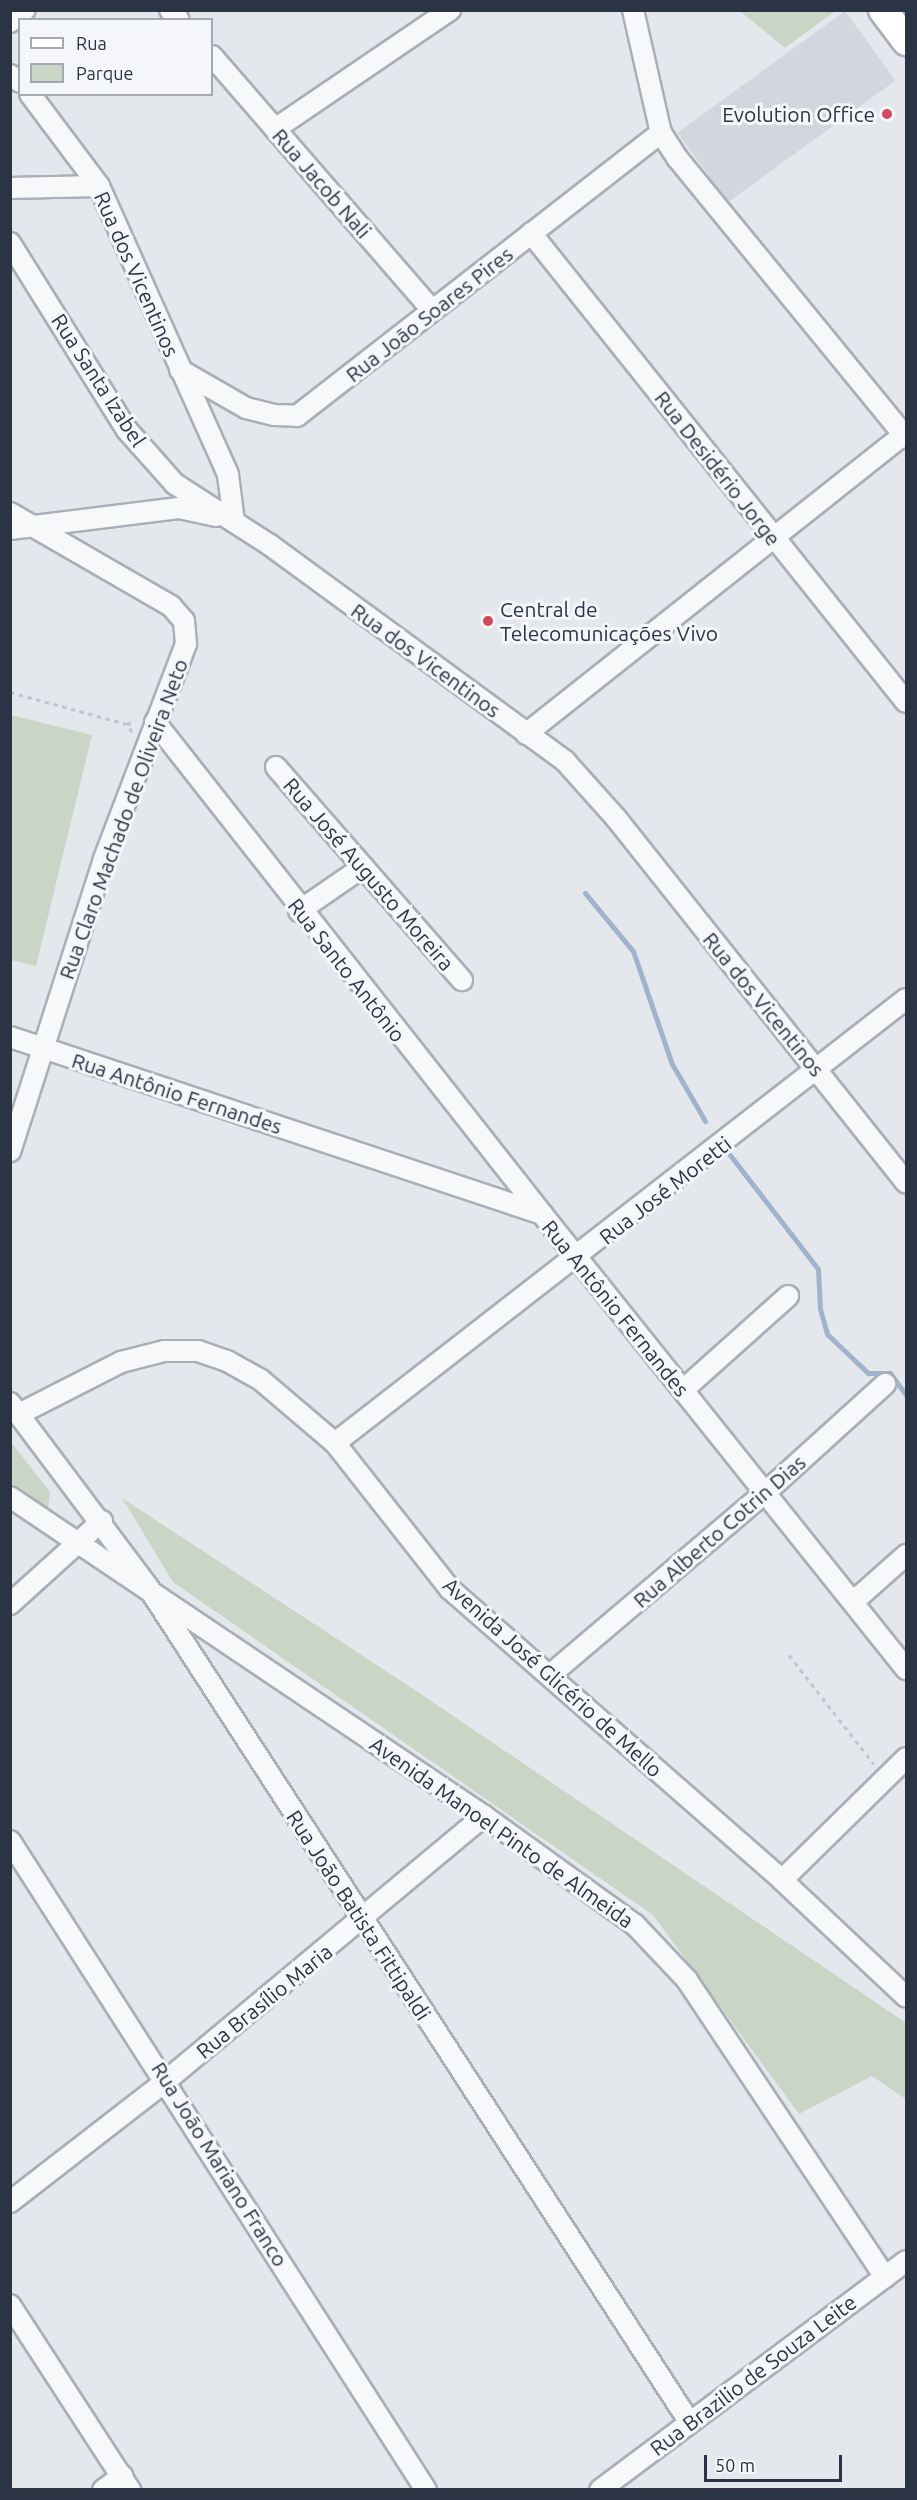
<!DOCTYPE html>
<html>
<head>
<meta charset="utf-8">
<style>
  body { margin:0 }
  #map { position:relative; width:917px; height:2500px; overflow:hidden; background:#e4e7ec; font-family:Ubuntu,sans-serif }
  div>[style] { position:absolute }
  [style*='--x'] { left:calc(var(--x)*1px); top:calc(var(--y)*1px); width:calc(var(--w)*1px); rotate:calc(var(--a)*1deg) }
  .built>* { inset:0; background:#d2d6de; transform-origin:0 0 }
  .green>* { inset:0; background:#c9d6c5 }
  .stream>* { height:5px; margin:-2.5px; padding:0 2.5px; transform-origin:2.5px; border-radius:2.5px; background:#9fb4cc }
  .path>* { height:3px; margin-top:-1.5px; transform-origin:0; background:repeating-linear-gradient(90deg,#c2c5cb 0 4.5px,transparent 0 9px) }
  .roads { filter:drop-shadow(2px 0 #a9aeb7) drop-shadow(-2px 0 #a9aeb7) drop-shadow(0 2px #a9aeb7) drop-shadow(0 -2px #a9aeb7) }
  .street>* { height:20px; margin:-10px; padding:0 10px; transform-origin:10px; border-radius:10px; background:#f7f8fa }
  .secondary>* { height:28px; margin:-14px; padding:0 14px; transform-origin:14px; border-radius:14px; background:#fff }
  .dots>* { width:16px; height:16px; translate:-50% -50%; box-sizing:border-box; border:3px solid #f4f6f9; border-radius:50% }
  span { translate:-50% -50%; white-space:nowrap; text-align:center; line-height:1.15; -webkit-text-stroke:6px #f4f6f9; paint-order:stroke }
  .poi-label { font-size:21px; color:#2b3445 }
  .right { translate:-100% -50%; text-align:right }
  .left { translate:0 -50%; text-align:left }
  .street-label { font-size:21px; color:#2b3445 }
  .frame { position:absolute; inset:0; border:12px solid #2b3445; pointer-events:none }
  .legend { position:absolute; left:18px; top:18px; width:195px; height:78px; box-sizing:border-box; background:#f4f6f9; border:2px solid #a4a8b1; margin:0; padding:8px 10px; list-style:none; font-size:18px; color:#2b3445 }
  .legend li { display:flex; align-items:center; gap:12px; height:30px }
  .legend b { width:30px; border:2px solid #a4a8b1 }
  .scale { position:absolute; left:704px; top:2455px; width:138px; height:27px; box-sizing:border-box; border:3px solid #2b3445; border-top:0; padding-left:8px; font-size:18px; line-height:21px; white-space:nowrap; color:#2b3445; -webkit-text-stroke:4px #f4f6f9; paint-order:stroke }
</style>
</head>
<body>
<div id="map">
  <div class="built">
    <i style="left:845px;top:11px;width:86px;height:207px;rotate:54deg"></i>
  </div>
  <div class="green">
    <i style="clip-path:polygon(740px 11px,835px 11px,785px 48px)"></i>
    <i style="clip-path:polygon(11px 715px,92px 735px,36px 966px,11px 960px)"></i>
    <i style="clip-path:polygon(11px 1442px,50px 1492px,48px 1509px,11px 1483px)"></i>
    <i style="clip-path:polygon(122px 1498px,418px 1692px,906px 2023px,906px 2099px,872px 2076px,799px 2114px,653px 1915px,173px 1582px)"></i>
  </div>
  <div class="stream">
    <i style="--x:585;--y:893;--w:75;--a:50.4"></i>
    <i style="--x:633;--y:951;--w:120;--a:71"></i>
    <i style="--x:672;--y:1064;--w:66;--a:59.9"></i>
    <i style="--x:730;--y:1155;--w:144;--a:52.3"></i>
    <i style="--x:818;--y:1269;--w:40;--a:87.1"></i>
    <i style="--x:820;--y:1309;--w:26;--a:74"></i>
    <i style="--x:827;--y:1334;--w:57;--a:43.6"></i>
    <i style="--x:868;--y:1373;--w:22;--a:0"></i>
    <i style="--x:890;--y:1373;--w:27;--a:54"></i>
  </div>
  <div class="path">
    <i style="--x:10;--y:692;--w:121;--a:15.3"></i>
    <i style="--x:132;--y:732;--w:9;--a:-122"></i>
    <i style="--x:127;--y:724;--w:9;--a:-18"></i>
    <i style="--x:789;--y:1655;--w:138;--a:52.1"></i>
  </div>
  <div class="roads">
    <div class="street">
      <i style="--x:170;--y:10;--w:13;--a:48"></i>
      <i style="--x:633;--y:10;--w:126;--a:77.2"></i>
      <i style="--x:661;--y:133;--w:31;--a:57"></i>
      <i style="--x:678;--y:159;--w:360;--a:50.7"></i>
      <i style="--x:10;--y:22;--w:19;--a:-39"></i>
      <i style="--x:212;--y:56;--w:336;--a:49.1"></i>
      <i style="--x:10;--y:75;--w:12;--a:35"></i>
      <i style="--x:30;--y:94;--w:115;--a:53.1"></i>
      <i style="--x:99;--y:186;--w:316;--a:65.9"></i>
      <i style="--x:228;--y:475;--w:46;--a:82.6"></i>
      <i style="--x:275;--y:129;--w:212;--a:-34.2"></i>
      <i style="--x:10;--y:188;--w:89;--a:-1.3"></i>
      <i style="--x:531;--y:233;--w:600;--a:51.36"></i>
      <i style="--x:10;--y:243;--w:221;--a:58"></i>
      <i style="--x:127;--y:430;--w:72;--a:48.4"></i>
      <i style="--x:175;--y:484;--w:113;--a:32.7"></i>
      <i style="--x:270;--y:545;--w:366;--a:36.2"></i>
      <i style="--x:565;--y:761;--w:76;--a:48.2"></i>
      <i style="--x:616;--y:818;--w:466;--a:51.5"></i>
      <i style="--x:180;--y:370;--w:76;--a:29.9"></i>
      <i style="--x:246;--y:408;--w:29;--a:14"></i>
      <i style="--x:274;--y:415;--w:23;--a:2"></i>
      <i style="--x:297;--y:416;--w:461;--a:-37.9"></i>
      <i style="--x:10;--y:513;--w:186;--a:30"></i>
      <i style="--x:171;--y:606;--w:20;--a:49"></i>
      <i style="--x:184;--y:621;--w:23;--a:85"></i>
      <i style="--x:186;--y:644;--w:230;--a:110.9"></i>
      <i style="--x:104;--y:859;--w:307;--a:107.8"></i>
      <i style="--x:10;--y:529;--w:170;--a:-7.1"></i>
      <i style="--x:179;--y:508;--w:38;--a:12"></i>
      <i style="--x:155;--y:722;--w:626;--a:51.81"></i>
      <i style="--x:526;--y:734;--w:485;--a:-38.4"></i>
      <i style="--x:276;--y:767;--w:283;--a:48.9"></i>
      <i style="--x:299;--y:911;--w:78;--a:-34.5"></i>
      <i style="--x:10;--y:1037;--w:561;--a:18.4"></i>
      <i style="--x:542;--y:1214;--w:583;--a:51.34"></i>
      <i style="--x:683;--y:1390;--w:141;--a:-41.8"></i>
      <i style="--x:10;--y:1403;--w:230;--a:53.1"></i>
      <i style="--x:148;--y:1587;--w:996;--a:57.04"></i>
      <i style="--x:21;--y:1413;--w:112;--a:-27"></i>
      <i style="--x:121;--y:1362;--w:44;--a:-14.3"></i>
      <i style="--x:164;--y:1351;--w:34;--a:0"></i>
      <i style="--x:198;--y:1351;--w:31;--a:19"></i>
      <i style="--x:227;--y:1361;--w:39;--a:29"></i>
      <i style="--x:261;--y:1380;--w:97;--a:40.4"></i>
      <i style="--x:335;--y:1443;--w:186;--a:51.8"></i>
      <i style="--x:450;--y:1589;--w:441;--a:41.2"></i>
      <i style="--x:782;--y:1880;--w:170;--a:43.3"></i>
      <i style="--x:335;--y:1443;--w:723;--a:-37.87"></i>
      <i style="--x:10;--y:1497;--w:571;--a:33.94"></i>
      <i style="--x:484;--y:1816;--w:186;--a:35.8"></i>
      <i style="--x:635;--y:1925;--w:76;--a:46.6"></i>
      <i style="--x:687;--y:1980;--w:357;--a:56.3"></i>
      <i style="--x:853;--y:1602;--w:71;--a:-41.6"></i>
      <i style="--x:10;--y:1604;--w:124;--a:-42.1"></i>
      <i style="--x:550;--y:1675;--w:283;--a:-40.3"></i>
      <i style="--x:766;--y:1492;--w:161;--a:-42.2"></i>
      <i style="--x:10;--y:1841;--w:771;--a:57.34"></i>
      <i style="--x:782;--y:1880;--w:174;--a:-44.5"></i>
      <i style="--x:10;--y:2202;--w:199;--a:-37.8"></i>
      <i style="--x:167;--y:2080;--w:413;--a:-39.8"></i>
      <i style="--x:10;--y:2305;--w:221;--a:57"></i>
      <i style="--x:103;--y:2490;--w:24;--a:-36"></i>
      <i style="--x:600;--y:2490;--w:382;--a:-36.8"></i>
    </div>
    <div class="secondary">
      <i style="--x:883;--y:10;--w:39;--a:53"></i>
    </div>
  </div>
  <div class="dots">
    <i style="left:887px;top:114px;background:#d1495b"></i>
    <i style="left:488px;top:621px;background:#d1495b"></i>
  </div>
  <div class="poi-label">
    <span class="right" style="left:875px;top:114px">Evolution Office</span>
    <span class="left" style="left:500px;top:621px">Central de<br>Telecomunicações Vivo</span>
  </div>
  <div class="street-label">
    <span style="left:322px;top:183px;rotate:49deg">Rua Jacob Nali</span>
    <span style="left:137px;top:274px;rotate:66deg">Rua dos Vicentinos</span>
    <span style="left:429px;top:314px;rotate:-38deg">Rua João Soares Pires</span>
    <span style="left:99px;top:380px;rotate:57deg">Rua Santa Izabel</span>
    <span style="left:718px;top:468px;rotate:52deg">Rua Desidério Jorge</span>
    <span style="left:426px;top:660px;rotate:36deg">Rua dos Vicentinos</span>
    <span style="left:123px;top:819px;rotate:-70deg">Rua Claro Machado de Oliveira Neto</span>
    <span style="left:369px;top:874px;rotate:49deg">Rua José Augusto Moreira</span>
    <span style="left:347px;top:970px;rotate:52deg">Rua Santo Antônio</span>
    <span style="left:764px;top:1004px;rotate:51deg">Rua dos Vicentinos</span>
    <span style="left:177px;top:1093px;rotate:18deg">Rua Antônio Fernandes</span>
    <span style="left:665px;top:1190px;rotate:-38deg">Rua José Moretti</span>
    <span style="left:616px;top:1308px;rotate:51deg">Rua Antônio Fernandes</span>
    <span style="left:719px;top:1531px;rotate:-41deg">Rua Alberto Cotrin Dias</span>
    <span style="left:553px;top:1677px;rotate:42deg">Avenida José Glicério de Mello</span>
    <span style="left:502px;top:1832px;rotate:35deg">Avenida Manoel Pinto de Almeida</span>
    <span style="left:359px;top:1915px;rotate:57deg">Rua João Batista Fittipaldi</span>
    <span style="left:264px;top:2001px;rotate:-39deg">Rua Brasílio Maria</span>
    <span style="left:220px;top:2164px;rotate:58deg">Rua João Mariano Franco</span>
    <span style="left:753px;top:2375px;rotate:-37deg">Rua Brazilio de Souza Leite</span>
  </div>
  <div class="frame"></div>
  <ul class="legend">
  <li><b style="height:8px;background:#fff"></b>Rua</li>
  <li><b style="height:16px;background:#c9d6c5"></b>Parque</li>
  </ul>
  <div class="scale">50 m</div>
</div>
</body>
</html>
